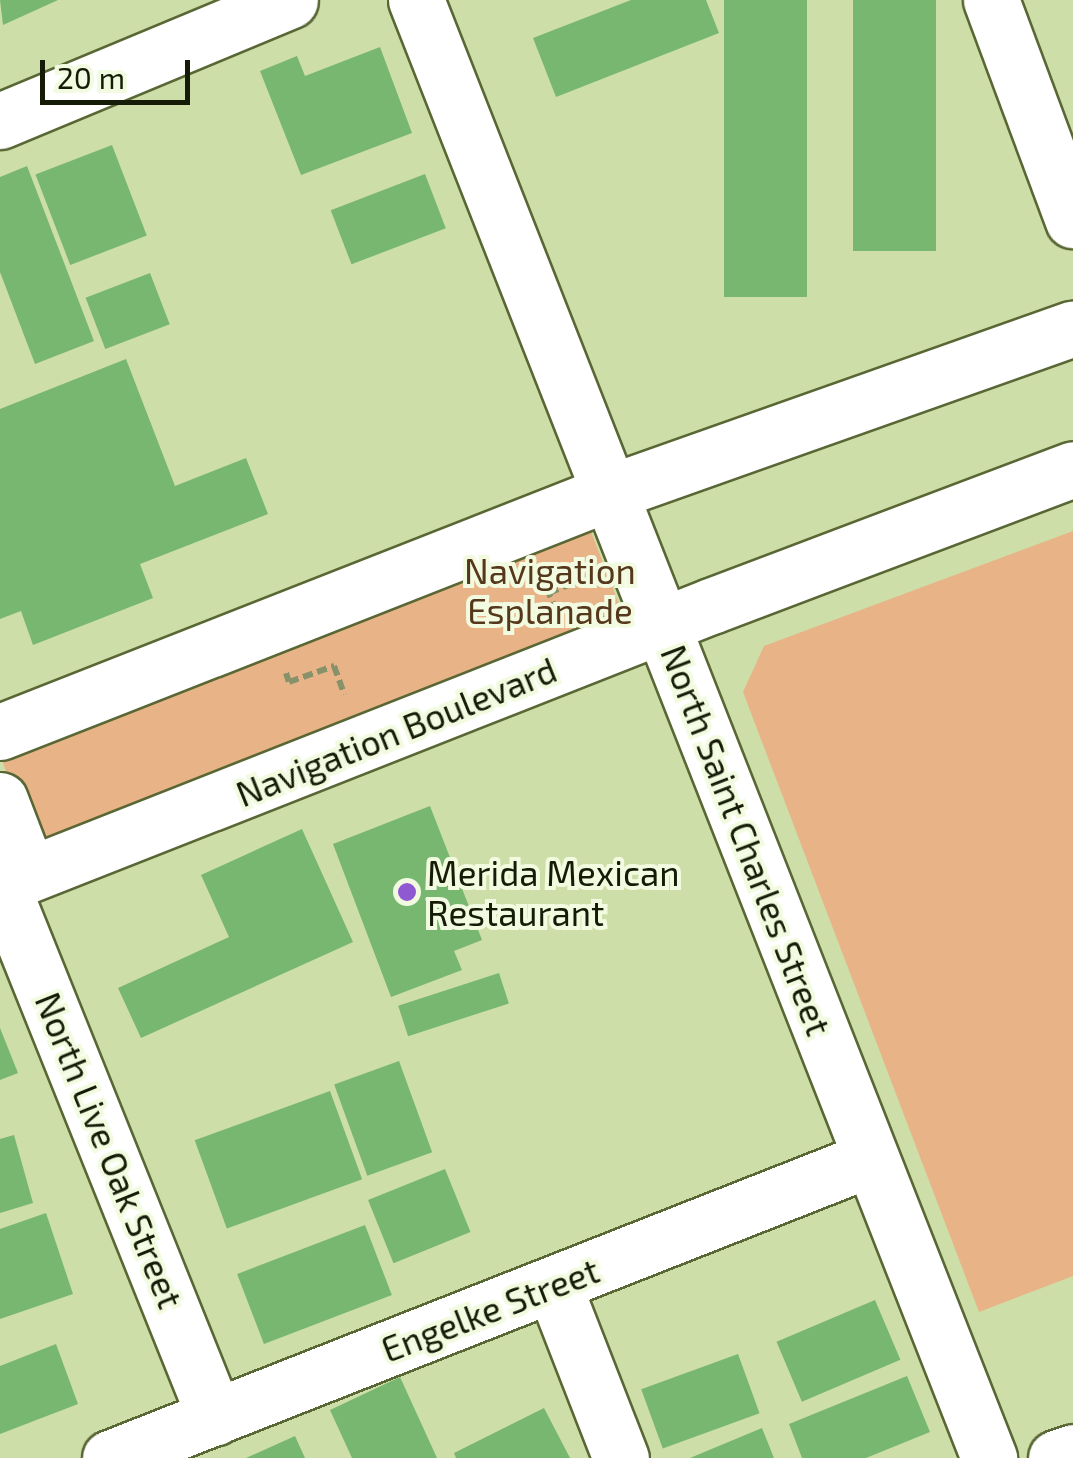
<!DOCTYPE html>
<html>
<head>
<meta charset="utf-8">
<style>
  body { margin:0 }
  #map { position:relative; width:1073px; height:1458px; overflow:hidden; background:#cedea8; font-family:"Exo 2",sans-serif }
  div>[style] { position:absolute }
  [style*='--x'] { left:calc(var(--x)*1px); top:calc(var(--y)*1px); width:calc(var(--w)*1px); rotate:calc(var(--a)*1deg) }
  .green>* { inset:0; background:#e8b387; transform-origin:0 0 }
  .building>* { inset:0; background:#78b76f; transform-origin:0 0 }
  .path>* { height:6px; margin-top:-3px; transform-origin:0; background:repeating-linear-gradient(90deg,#87926a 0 10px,transparent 0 15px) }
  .roads { filter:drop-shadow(2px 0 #596735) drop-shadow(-2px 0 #596735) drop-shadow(0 2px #596735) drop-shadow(0 -2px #596735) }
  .minor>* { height:55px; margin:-27.5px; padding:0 27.5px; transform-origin:27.5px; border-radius:27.5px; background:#fff }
  .major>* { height:55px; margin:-27.5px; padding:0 27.5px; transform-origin:27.5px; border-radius:27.5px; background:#fff }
  .dots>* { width:28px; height:28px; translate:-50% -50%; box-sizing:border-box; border:5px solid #f2fbe0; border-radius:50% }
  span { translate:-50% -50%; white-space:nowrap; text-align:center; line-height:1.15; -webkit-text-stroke:8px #f2fbe0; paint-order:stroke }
  .park-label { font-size:35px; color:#55371b }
  .street-label { font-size:35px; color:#161b07 }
  .poi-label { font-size:35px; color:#161b07 }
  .left { translate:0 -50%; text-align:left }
  .scale { position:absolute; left:40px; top:60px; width:150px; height:45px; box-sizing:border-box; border:5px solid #161b07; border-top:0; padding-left:12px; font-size:30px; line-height:35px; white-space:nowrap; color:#161b07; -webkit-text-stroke:8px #f2fbe0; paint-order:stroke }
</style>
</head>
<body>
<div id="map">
  <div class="green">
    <i style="left:587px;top:521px;width:101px;height:632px;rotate:69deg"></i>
    <i style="clip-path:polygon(1073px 531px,1073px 1276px,979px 1312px,743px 692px,764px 646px)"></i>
  </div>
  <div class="building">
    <i style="clip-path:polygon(0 0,58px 0,3px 25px)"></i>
    <i style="clip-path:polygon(631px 0,706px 0,719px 33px,556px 97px,533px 38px)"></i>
    <i style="left:724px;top:0;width:83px;height:297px"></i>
    <i style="left:853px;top:0;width:83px;height:251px"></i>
    <i style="clip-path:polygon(380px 47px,412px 133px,301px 175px,260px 71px,297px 56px,305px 76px)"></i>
    <i style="left:112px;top:145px;width:97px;height:82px;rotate:69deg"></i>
    <i style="clip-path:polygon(27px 166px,94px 341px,35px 364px,0 272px,0 177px)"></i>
    <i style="left:425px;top:174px;width:58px;height:101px;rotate:69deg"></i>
    <i style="left:150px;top:273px;width:55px;height:69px;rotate:69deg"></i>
    <i style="clip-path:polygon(126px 359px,175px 486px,246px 458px,268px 514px,140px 564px,153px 598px,33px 645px,21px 611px,0 619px,0 409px)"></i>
    <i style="clip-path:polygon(430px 806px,482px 940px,454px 951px,462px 970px,391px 997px,333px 844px)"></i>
    <i style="clip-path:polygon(302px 829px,353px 942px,141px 1038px,118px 988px,229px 937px,201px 875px)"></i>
    <i style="left:499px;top:973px;width:32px;height:106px;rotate:72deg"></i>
    <i style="clip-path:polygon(0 1028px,18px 1073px,0 1080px)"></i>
    <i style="left:399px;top:1061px;width:97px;height:69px;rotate:70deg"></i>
    <i style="left:330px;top:1091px;width:94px;height:144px;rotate:70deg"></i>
    <i style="clip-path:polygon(14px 1135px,33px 1203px,0 1213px,0 1139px)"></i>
    <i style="left:445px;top:1169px;width:68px;height:83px;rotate:68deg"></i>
    <i style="clip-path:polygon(46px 1213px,73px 1294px,0 1319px,0 1229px)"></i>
    <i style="left:365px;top:1225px;width:75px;height:137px;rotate:69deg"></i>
    <i style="left:875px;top:1300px;width:65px;height:107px;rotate:67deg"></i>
    <i style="clip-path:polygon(56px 1344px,78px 1404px,0 1434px,0 1366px)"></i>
    <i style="left:738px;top:1354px;width:63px;height:103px;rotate:70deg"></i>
    <i style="clip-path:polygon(907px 1376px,930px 1432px,866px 1458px,802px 1458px,789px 1424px)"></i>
    <i style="clip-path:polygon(400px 1377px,437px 1458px,352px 1458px,330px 1410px)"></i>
    <i style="clip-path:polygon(544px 1408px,570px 1458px,456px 1458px,454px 1453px)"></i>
    <i style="clip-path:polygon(762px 1428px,774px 1458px,690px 1458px)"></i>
    <i style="clip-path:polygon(295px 1436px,305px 1458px,246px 1458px)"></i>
  </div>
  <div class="path">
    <i style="--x:541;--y:574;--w:42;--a:67.7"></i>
    <i style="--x:549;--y:593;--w:41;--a:-22.8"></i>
    <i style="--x:286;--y:673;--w:9;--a:72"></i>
    <i style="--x:289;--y:682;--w:48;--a:-19.6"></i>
    <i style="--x:334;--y:666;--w:30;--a:70"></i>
  </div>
  <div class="roads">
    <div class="minor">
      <i style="--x:416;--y:0;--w:1567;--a:68.54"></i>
      <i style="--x:991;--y:0;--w:235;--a:69.6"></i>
      <i style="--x:0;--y:121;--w:314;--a:-22.6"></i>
      <i style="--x:0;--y:800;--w:56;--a:69"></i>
      <i style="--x:20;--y:852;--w:37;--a:116"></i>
      <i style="--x:0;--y:882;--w:577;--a:68.11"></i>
      <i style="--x:553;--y:1284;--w:187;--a:68.7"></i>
      <i style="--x:110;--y:1458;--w:817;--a:-21.48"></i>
      <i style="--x:1056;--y:1458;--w:18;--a:-19"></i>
    </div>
    <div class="major">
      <i style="--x:0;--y:732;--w:656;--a:-21.44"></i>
      <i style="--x:611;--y:492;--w:490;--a:-19.5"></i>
      <i style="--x:0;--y:886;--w:764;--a:-21.5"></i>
      <i style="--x:711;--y:606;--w:387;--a:-20.7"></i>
    </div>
  </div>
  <div class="dots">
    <i style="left:407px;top:892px;background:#8f59d2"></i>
  </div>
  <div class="park-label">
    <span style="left:550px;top:590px">Navigation<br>Esplanade</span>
  </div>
  <div class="street-label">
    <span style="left:396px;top:731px;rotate:-22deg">Navigation Boulevard</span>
    <span style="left:747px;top:840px;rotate:69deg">North Saint Charles Street</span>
    <span style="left:110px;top:1150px;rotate:68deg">North Live Oak Street</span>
    <span style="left:490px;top:1309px;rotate:-21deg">Engelke Street</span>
  </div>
  <div class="poi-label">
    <span class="left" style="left:427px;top:892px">Merida Mexican<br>Restaurant</span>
  </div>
  <div class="scale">20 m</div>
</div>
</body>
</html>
